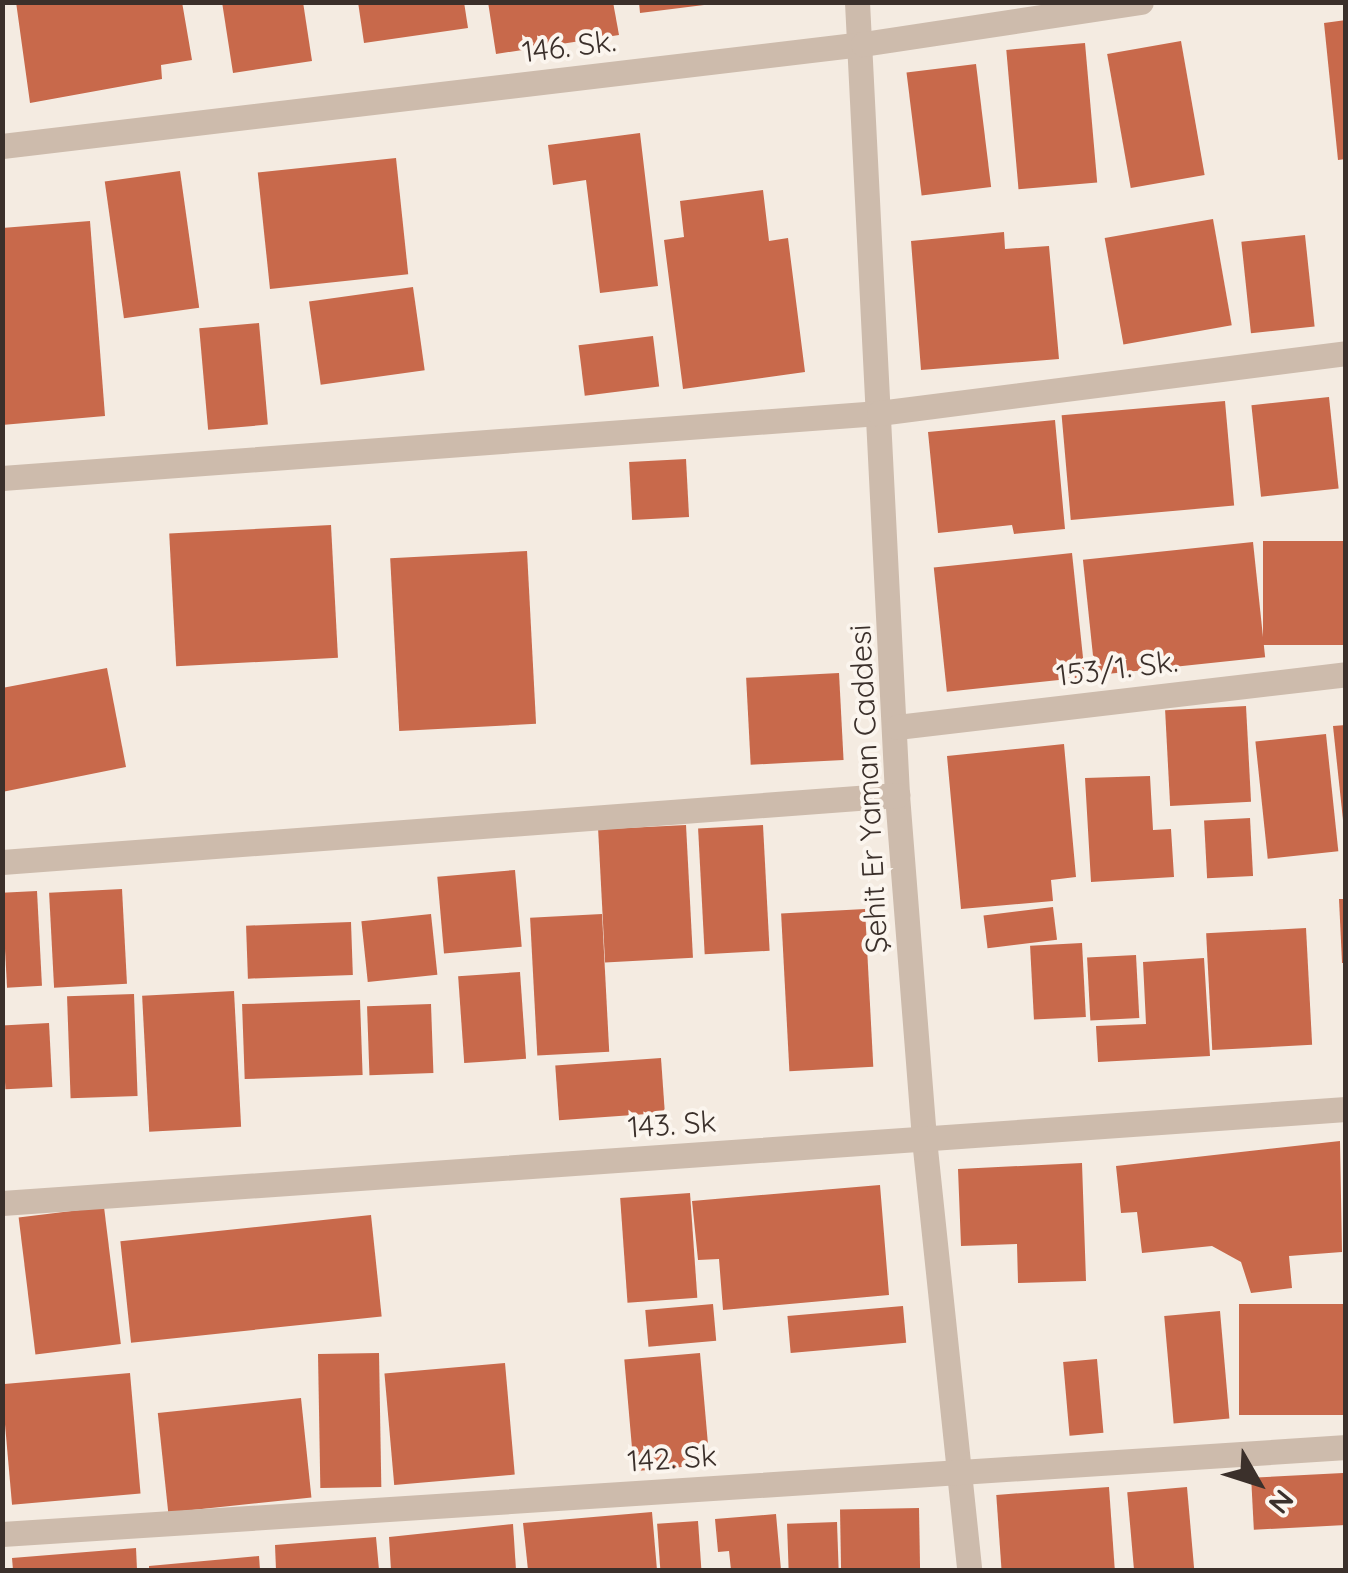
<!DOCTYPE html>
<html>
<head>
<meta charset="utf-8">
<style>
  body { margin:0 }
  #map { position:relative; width:1348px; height:1573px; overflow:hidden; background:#f4ebe1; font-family:Quicksand,sans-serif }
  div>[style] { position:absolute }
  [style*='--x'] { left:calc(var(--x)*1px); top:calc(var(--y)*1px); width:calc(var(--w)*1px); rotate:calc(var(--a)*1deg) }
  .building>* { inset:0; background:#c8694b; transform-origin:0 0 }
  .street>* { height:25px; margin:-12.5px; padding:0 12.5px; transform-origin:12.5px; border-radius:12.5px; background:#cdbbac }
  span { translate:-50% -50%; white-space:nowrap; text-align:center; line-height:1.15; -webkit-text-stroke:8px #fbf5ee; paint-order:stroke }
  .street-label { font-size:30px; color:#3b302b }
  .frame { position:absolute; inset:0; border:5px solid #3b302b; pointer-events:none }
  .north { position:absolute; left:1208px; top:1433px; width:100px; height:100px; -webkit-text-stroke:8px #fbf5ee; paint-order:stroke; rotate:129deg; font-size:28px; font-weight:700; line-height:40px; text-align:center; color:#3b302b }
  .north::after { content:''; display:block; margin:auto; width:35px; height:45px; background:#3b302b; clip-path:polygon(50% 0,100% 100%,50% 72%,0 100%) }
</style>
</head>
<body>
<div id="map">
  <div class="building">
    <i style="clip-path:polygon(16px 2px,182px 2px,192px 60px,161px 65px,162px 79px,30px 103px)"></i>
    <i style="clip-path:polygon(222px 2px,303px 2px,312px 61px,233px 73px)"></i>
    <i style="clip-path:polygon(358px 2px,464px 2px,468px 28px,364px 43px)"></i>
    <i style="clip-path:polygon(488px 2px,613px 2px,619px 35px,496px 54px)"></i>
    <i style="clip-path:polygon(639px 2px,704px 2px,704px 5px,640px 13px)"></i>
    <i style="clip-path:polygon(1346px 20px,1346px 159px,1338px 160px,1324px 23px)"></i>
    <i style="left:1181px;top:41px;width:136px;height:75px;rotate:80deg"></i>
    <i style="left:1085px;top:43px;width:140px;height:79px;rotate:85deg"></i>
    <i style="left:976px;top:64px;width:124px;height:70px;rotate:83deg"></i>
    <i style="clip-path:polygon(640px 133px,658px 286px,600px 293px,586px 180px,553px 185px,548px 145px)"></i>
    <i style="left:396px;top:158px;width:117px;height:139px;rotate:84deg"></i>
    <i style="left:180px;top:171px;width:138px;height:76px;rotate:82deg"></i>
    <i style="clip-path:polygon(763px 190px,769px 241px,788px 238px,805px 372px,683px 389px,664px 240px,684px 237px,680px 201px)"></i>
    <i style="left:1213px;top:219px;width:108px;height:110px;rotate:80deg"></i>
    <i style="clip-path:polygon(90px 221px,105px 416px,2px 425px,2px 228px)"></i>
    <i style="clip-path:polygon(1004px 232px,1005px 249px,1049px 246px,1059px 359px,921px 370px,911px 241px)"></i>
    <i style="left:1305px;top:235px;width:92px;height:64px;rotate:84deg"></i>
    <i style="left:413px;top:287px;width:84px;height:105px;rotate:82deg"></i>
    <i style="left:259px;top:323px;width:102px;height:60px;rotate:85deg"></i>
    <i style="left:653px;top:336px;width:51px;height:75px;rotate:83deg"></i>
    <i style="left:1329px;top:397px;width:92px;height:78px;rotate:84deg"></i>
    <i style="left:1225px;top:401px;width:105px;height:164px;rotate:85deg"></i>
    <i style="clip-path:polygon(1055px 420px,1065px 529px,1014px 534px,1012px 525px,938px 533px,928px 432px)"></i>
    <i style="left:686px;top:459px;width:58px;height:57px;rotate:87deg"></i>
    <i style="left:331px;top:525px;width:133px;height:162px;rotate:87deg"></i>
    <i style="left:1346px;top:541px;width:104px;height:83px;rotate:90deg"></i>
    <i style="left:1253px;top:542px;width:116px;height:171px;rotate:84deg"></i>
    <i style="left:527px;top:551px;width:173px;height:137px;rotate:87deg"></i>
    <i style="left:1072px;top:553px;width:125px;height:139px;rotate:84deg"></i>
    <i style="clip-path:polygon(107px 668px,126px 767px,2px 792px,2px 688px)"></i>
    <i style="left:839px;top:673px;width:87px;height:93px;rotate:87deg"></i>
    <i style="left:1246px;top:706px;width:96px;height:81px;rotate:87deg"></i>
    <i style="clip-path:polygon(1346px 725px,1346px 820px,1343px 820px,1333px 726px)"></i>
    <i style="left:1326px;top:734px;width:118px;height:71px;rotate:84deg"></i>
    <i style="clip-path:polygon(1064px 744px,1076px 877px,1051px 880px,1053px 901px,961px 909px,947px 756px)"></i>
    <i style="clip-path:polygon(1150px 776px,1153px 830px,1171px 829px,1174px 877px,1091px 882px,1085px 778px)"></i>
    <i style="left:1250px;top:818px;width:58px;height:46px;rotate:87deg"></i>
    <i style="left:686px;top:825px;width:133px;height:88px;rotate:87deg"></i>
    <i style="left:763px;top:825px;width:126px;height:65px;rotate:87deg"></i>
    <i style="left:515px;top:870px;width:77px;height:78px;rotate:85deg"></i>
    <i style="left:122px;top:889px;width:95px;height:73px;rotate:87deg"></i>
    <i style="left:37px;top:891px;width:95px;height:35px;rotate:87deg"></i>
    <i style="clip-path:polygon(1339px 899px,1346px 899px,1346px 963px,1342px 963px)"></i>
    <i style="left:1053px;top:907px;width:33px;height:70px;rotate:83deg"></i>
    <i style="left:865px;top:909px;width:158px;height:84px;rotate:87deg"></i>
    <i style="left:431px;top:914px;width:61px;height:70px;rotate:84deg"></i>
    <i style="left:602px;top:914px;width:138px;height:72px;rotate:87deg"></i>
    <i style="left:351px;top:922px;width:53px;height:105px;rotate:88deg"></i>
    <i style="left:1306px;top:928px;width:117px;height:100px;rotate:87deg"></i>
    <i style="left:1082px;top:943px;width:74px;height:52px;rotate:87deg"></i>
    <i style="left:1136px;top:955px;width:63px;height:49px;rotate:87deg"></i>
    <i style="clip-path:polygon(1204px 958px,1210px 1056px,1098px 1062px,1096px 1026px,1146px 1024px,1143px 962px)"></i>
    <i style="left:520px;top:972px;width:87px;height:62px;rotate:86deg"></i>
    <i style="left:234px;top:991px;width:136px;height:92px;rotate:87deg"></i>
    <i style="left:134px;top:994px;width:102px;height:67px;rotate:88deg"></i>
    <i style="left:360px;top:1000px;width:75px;height:118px;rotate:88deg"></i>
    <i style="left:431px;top:1004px;width:69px;height:64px;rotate:88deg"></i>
    <i style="left:49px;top:1023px;width:64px;height:47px;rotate:87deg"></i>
    <i style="left:661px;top:1058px;width:55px;height:106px;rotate:86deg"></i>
    <i style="clip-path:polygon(1340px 1141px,1342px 1252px,1289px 1256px,1292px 1288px,1251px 1293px,1241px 1262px,1212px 1246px,1142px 1253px,1137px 1212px,1121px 1213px,1116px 1166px)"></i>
    <i style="clip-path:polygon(1082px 1163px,1086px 1281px,1018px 1283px,1017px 1244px,961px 1246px,958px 1169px)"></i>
    <i style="clip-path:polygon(880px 1185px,889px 1295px,723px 1310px,719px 1259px,698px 1260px,692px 1201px)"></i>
    <i style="left:690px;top:1193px;width:105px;height:70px;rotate:86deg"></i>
    <i style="left:104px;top:1207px;width:138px;height:86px;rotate:83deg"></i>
    <i style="left:371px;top:1215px;width:102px;height:252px;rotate:84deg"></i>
    <i style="left:713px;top:1304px;width:37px;height:68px;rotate:85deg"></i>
    <i style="left:1346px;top:1304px;width:111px;height:107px;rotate:90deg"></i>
    <i style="left:903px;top:1306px;width:37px;height:116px;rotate:85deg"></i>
    <i style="left:1220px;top:1311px;width:108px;height:56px;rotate:85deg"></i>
    <i style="left:379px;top:1353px;width:134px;height:61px;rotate:89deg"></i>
    <i style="left:700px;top:1353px;width:112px;height:76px;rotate:85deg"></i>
    <i style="left:1097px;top:1359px;width:74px;height:34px;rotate:85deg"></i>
    <i style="left:505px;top:1363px;width:112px;height:121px;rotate:85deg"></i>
    <i style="left:130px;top:1373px;width:121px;height:129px;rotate:85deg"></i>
    <i style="left:301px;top:1398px;width:100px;height:144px;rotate:84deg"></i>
    <i style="left:1343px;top:1473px;width:52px;height:92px;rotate:87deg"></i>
    <i style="left:1109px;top:1487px;width:83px;height:113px;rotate:86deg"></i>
    <i style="left:1187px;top:1487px;width:83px;height:60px;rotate:85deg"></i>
    <i style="left:919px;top:1508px;width:62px;height:79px;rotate:89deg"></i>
    <i style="clip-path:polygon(652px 1512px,657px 1570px,528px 1570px,523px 1523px)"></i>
    <i style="clip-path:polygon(776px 1514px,781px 1570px,731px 1570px,729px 1551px,718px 1552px,715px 1519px)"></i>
    <i style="left:698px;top:1521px;width:49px;height:41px;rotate:86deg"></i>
    <i style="left:837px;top:1522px;width:48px;height:50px;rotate:88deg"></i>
    <i style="clip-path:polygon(513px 1524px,516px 1570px,391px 1570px,389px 1537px)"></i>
    <i style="clip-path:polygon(376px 1537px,379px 1570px,276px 1570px,275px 1545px)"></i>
    <i style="clip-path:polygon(136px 1548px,137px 1570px,13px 1570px,12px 1558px)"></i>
    <i style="clip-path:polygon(259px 1556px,260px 1570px,149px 1570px,149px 1566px)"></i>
  </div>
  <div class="street">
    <i style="--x:857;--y:2;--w:794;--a:87.11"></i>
    <i style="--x:897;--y:795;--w:345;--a:85.5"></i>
    <i style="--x:924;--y:1139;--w:433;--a:84"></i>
    <i style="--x:2;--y:146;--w:867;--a:-6.76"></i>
    <i style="--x:863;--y:44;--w:281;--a:-8.6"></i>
    <i style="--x:2;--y:478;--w:879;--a:-4.24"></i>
    <i style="--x:879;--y:413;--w:471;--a:-7.3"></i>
    <i style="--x:897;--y:727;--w:452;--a:-6.7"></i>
    <i style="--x:2;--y:862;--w:898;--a:-4.28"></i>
    <i style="--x:2;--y:1203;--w:1347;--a:-4"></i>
    <i style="--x:2;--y:1534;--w:1347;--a:-3.7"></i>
  </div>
  <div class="street-label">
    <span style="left:569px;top:46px;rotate:-7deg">146. Sk.</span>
    <span style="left:1117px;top:668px;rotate:-7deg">153/1. Sk.</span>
    <span style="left:868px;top:789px;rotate:-93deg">Şehit Er Yaman Caddesi</span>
    <span style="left:672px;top:1124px;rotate:-4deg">143. Sk</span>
    <span style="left:672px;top:1458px;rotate:-4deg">142. Sk</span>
  </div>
  <div class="frame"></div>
  <div class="north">N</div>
</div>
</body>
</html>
